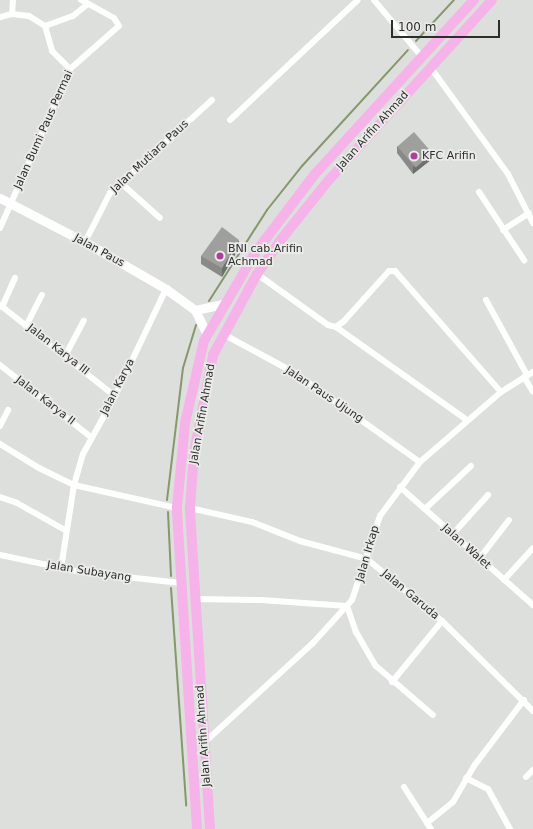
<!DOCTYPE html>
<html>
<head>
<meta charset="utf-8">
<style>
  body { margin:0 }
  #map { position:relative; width:533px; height:829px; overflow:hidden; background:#dddfdc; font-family:"DejaVu Sans",sans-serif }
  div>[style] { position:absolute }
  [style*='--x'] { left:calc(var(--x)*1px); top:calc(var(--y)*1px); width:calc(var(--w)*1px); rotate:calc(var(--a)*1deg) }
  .stream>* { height:2px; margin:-1px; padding:0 1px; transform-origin:1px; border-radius:1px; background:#84986b }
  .minor>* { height:6px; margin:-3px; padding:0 3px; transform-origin:3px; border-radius:3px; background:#fff }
  .secondary>* { height:9px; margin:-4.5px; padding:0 4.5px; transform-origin:4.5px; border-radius:4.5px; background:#fff }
  .primary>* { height:10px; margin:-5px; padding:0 5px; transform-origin:5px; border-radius:5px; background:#f5b3ea }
  .wall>* { inset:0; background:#898a87 }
  .shaded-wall>* { inset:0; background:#6f706e }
  .building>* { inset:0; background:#9fa09d; transform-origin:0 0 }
  .dots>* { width:11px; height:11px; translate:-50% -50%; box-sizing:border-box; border:2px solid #ebece9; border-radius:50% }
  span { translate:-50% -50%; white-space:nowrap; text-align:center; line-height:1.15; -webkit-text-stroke:3.5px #ebece9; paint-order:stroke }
  .street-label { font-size:11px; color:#2d2d2c }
  .poi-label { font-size:11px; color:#2d2d2c }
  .left { translate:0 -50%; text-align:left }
  .scale { position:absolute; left:391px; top:20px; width:109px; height:18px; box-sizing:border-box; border:2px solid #2d2d2c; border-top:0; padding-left:5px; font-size:12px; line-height:14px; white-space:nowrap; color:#2d2d2c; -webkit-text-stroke:3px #ebece9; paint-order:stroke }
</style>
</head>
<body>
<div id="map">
  <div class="stream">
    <i style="--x:416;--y:41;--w:56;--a:-47.2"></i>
    <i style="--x:209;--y:301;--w:108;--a:-57.5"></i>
    <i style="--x:267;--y:210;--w:56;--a:-51.5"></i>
    <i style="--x:302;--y:166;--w:157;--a:-47.6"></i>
    <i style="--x:167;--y:500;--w:133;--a:-83.1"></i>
    <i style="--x:183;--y:368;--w:45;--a:-73.2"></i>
    <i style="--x:168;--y:512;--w:64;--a:87.3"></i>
    <i style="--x:171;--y:588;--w:218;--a:86"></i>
  </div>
  <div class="minor">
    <i style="--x:13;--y:0;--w:14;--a:94"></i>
    <i style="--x:12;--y:14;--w:17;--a:7"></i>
    <i style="--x:29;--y:16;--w:19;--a:32"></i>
    <i style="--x:45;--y:26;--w:30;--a:-20"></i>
    <i style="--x:73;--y:16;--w:19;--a:-39"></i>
    <i style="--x:374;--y:0;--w:75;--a:49.9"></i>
    <i style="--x:0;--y:17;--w:12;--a:-14"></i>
    <i style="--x:45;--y:26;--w:26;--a:74"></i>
    <i style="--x:52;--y:51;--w:25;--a:45"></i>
    <i style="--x:431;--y:68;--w:131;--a:54"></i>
    <i style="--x:508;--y:174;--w:55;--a:63"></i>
    <i style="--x:230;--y:120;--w:175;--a:-43.2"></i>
    <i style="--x:121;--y:183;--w:52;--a:41.9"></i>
    <i style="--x:479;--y:192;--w:82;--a:56.5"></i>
    <i style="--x:0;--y:228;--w:174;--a:-66.2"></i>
    <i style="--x:70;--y:69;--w:65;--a:-41.3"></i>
    <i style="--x:119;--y:26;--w:9;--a:-122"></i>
    <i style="--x:114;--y:18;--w:38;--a:-151"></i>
    <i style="--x:503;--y:230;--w:31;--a:-33"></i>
    <i style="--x:85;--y:242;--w:55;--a:-63"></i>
    <i style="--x:110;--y:193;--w:138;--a:-42.4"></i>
    <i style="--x:257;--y:274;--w:87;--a:35.7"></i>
    <i style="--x:328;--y:325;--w:8;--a:14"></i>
    <i style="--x:336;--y:327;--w:10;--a:-37"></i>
    <i style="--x:344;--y:321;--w:67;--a:-48"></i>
    <i style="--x:389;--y:271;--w:6;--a:0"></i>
    <i style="--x:395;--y:271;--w:161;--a:48.8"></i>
    <i style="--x:486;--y:300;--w:85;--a:61.3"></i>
    <i style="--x:0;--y:305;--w:147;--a:38.4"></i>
    <i style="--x:2;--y:307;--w:32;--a:-66"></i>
    <i style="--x:26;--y:326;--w:35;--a:-63"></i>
    <i style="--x:336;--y:327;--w:161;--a:35.4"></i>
    <i style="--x:223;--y:334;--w:82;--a:28.4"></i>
    <i style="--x:295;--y:373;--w:153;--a:35.5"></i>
    <i style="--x:65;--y:356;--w:40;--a:-62"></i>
    <i style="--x:0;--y:365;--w:116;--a:38.4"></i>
    <i style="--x:524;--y:377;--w:17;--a:59"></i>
    <i style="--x:0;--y:426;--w:18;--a:-63"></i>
    <i style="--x:0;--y:444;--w:46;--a:31.6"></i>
    <i style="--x:39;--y:468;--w:39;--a:26"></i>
    <i style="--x:74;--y:485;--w:106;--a:12.6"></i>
    <i style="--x:400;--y:487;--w:178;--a:41.6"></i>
    <i style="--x:0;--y:497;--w:18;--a:19"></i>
    <i style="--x:17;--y:503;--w:55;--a:29.4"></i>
    <i style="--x:190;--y:508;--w:64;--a:12.7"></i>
    <i style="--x:252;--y:522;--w:52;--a:21.6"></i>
    <i style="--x:300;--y:541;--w:69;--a:15"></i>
    <i style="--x:367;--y:559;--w:97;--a:39.6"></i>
    <i style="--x:442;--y:621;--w:128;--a:44.7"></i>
    <i style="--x:425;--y:509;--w:63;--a:-43.1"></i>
    <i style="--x:452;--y:535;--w:54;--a:-48"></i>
    <i style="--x:0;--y:555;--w:83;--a:11.9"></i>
    <i style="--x:81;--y:572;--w:100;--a:6.3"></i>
    <i style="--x:479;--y:559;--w:49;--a:-52.4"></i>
    <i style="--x:61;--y:568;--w:84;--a:-81.1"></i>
    <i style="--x:74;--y:485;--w:32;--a:-74"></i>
    <i style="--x:83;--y:454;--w:66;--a:-61.1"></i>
    <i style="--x:115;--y:396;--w:119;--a:-64.5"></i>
    <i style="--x:504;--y:580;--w:43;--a:-47.8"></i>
    <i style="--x:194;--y:599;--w:67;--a:0.9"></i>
    <i style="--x:261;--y:600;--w:86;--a:4"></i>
    <i style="--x:347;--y:606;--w:28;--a:71"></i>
    <i style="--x:356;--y:632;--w:39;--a:60"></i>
    <i style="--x:376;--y:666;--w:75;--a:40.7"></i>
    <i style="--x:392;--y:682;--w:79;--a:-50.7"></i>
    <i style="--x:206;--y:741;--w:145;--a:-42.5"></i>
    <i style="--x:313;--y:643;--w:58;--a:-47.8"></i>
    <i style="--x:352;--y:600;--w:89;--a:-71.6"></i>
    <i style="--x:380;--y:516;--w:67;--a:-53.5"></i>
    <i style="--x:420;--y:462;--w:107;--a:-40.8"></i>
    <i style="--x:501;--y:392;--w:38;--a:-32"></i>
    <i style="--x:526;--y:777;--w:10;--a:-45"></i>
    <i style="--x:466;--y:778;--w:25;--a:27"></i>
    <i style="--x:488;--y:789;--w:46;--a:61.2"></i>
    <i style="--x:404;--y:787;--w:50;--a:57.3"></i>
    <i style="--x:427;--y:823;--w:33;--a:-39"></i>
    <i style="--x:453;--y:802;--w:42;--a:-59.7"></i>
    <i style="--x:474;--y:766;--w:83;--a:-52.9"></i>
  </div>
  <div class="secondary">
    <i style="--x:0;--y:198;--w:96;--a:27.4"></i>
    <i style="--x:85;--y:242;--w:94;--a:30.1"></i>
    <i style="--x:166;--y:289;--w:36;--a:36"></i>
    <i style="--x:195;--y:310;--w:28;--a:64"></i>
    <i style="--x:195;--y:310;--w:30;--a:-12"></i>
  </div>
  <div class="primary">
    <i style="--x:197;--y:829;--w:322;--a:-93.6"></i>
    <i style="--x:177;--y:508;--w:85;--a:-84.6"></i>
    <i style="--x:185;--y:423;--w:84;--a:-77"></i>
    <i style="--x:204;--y:341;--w:102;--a:-59.9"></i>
    <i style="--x:255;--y:253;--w:99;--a:-52.8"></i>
    <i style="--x:315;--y:174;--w:236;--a:-47.6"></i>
    <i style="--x:210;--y:829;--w:322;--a:-93.6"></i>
    <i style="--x:190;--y:508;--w:55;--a:-85.8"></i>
    <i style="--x:194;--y:453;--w:100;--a:-79"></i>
    <i style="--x:213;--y:355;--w:92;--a:-61.5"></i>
    <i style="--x:257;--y:274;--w:39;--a:-55"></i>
    <i style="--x:279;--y:242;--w:78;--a:-51.2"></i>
    <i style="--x:328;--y:181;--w:244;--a:-47.8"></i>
  </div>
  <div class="wall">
    <i style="clip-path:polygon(397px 146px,432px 159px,413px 174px,397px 153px)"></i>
    <i style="clip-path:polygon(239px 248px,222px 277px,201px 264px,201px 256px)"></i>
  </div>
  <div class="shaded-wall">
    <i style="clip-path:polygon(432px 153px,432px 159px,413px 174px,413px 167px)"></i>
    <i style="clip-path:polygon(239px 240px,239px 248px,222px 277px,222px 268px)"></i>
  </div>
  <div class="building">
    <i style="left:414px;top:132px;width:28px;height:22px;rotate:49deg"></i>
    <i style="clip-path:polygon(222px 227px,239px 240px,222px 268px,201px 256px)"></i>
  </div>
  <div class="dots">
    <i style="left:414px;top:156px;background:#ad409e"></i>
    <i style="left:220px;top:256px;background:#ad409e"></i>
  </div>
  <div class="street-label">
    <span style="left:44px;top:130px;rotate:-66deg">Jalan Bumi Paus Permai</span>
    <span style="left:373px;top:131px;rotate:-48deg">Jalan Arifin Ahmad</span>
    <span style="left:150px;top:157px;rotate:-43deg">Jalan Mutiara Paus</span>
    <span style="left:99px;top:251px;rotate:29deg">Jalan Paus</span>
    <span style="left:58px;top:350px;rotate:38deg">Jalan Karya III</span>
    <span style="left:118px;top:387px;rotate:-63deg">Jalan Karya</span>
    <span style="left:324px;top:395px;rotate:34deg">Jalan Paus Ujung</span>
    <span style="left:45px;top:401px;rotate:38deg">Jalan Karya II</span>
    <span style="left:203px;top:414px;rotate:-80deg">Jalan Arifin Ahmad</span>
    <span style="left:466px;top:547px;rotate:42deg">Jalan Walet</span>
    <span style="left:368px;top:554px;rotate:-74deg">Jalan Irkap</span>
    <span style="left:89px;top:572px;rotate:9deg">Jalan Subayang</span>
    <span style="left:410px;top:595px;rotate:40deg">Jalan Garuda</span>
    <span style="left:204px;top:736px;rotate:-94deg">Jalan Arifin Ahmad</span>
  </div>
  <div class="poi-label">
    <span class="left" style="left:422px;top:156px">KFC Arifin</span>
    <span class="left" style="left:228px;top:256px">BNI cab.Arifin<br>Achmad</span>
  </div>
  <div class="scale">100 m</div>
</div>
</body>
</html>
